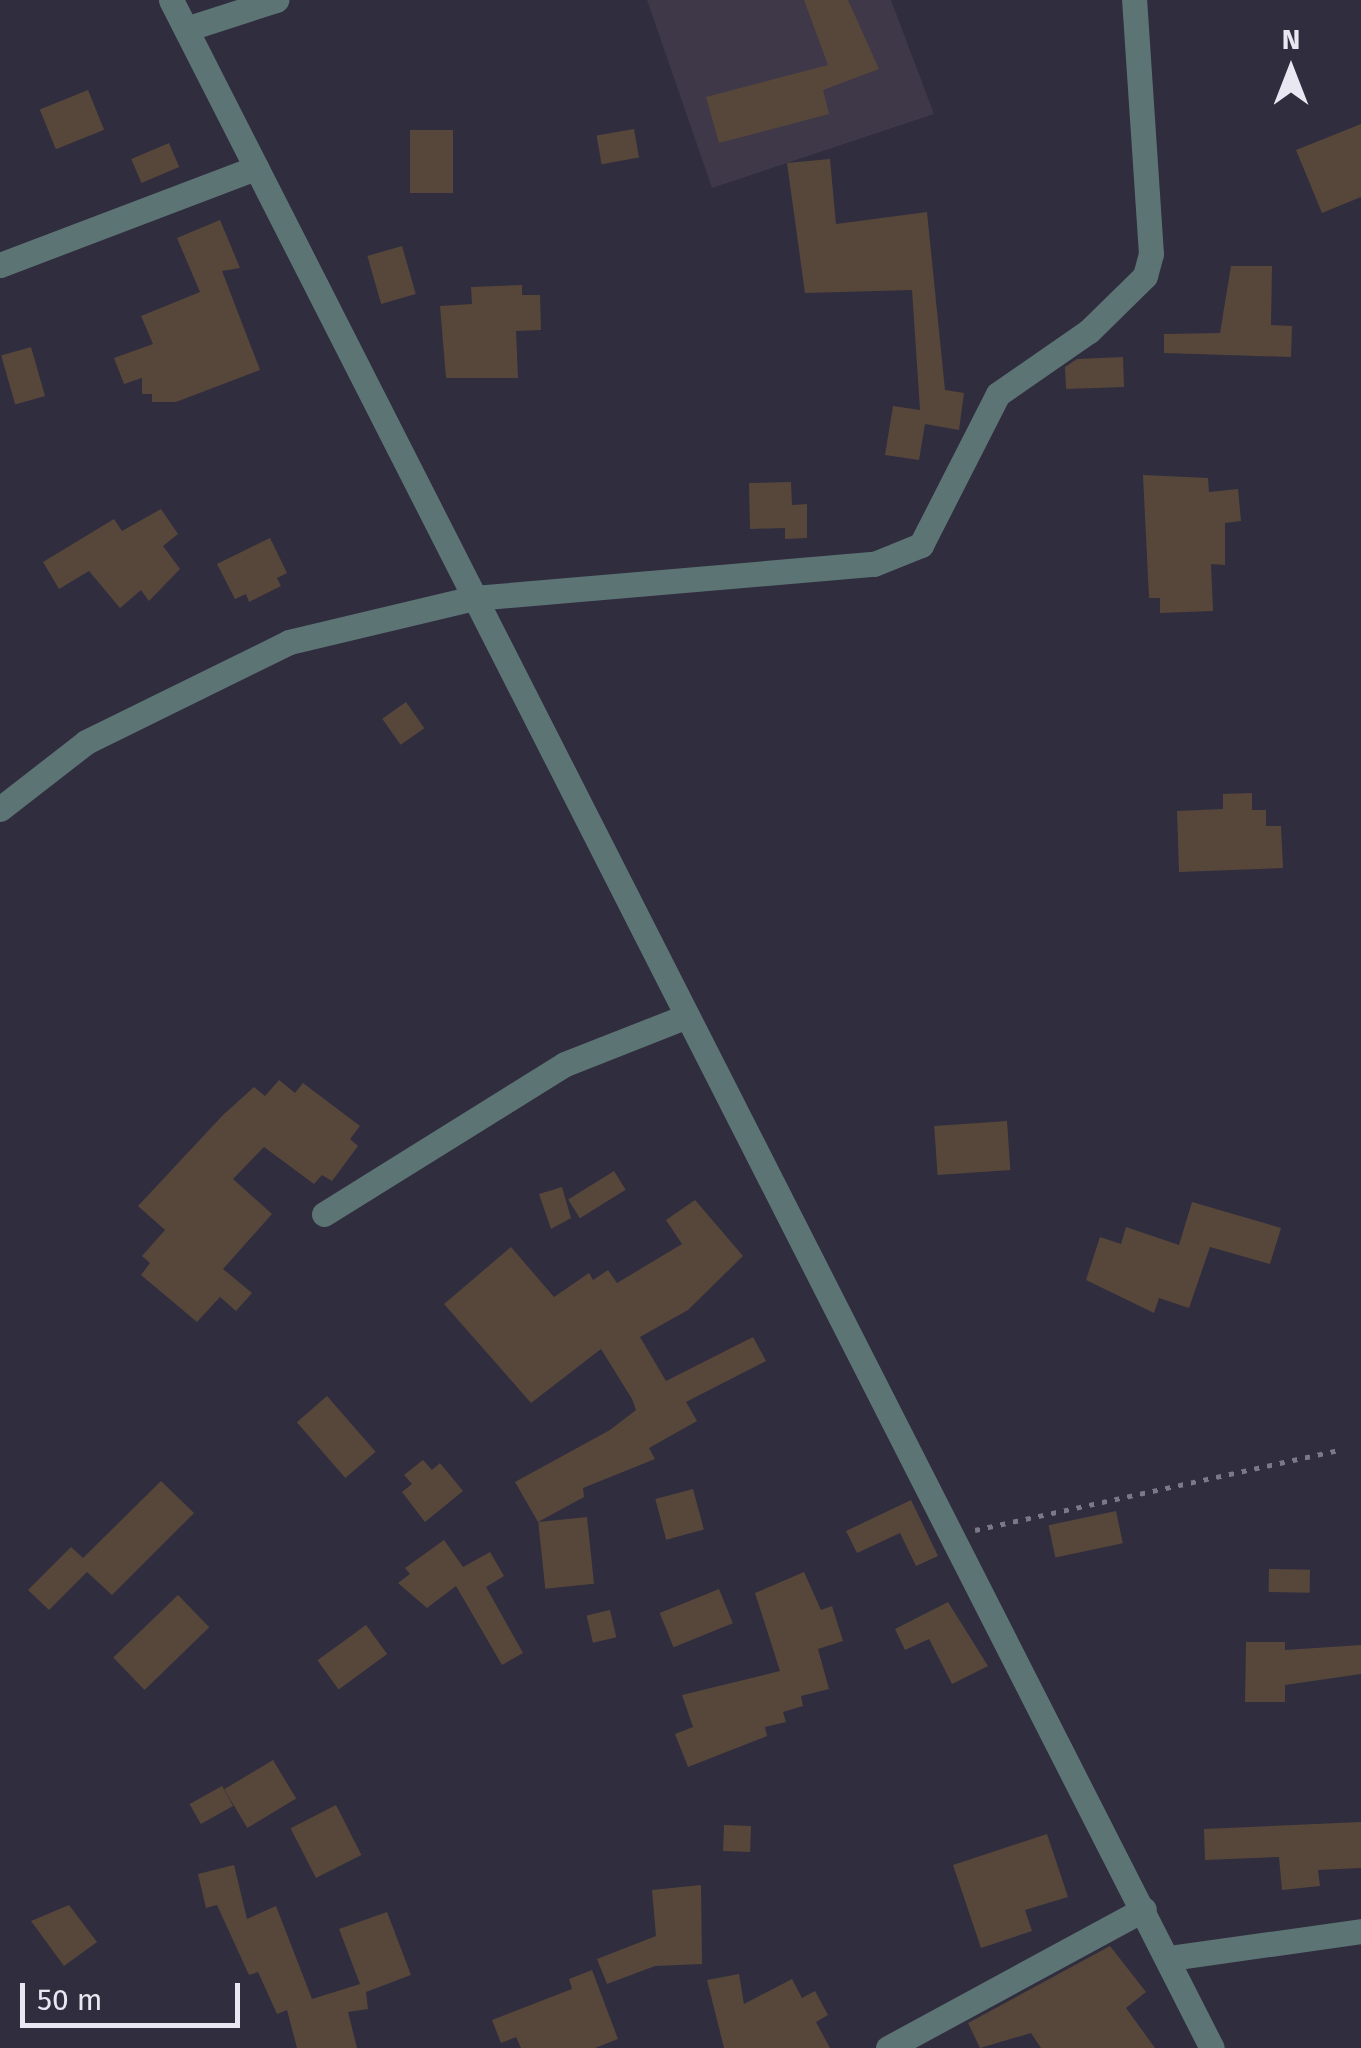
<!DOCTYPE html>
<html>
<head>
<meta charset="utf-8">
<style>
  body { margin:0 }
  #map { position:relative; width:1361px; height:2048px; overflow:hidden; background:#302d3e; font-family:"Fira Sans",sans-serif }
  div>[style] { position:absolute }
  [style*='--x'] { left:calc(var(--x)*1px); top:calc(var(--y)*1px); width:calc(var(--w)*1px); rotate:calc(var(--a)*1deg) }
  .education>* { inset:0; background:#3e3848 }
  .building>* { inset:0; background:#57473b; transform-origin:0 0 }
  .path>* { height:5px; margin-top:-2.5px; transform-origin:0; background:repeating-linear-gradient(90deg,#7b7987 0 5px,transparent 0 13px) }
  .minor>* { height:25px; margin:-12.5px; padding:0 12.5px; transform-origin:12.5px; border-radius:12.5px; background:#5d7475 }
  span { translate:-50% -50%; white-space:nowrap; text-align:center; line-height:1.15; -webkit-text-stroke:10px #302d3e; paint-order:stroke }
  .north { position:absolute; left:1241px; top:20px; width:100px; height:100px; -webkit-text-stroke:8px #302d3e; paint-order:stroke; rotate:0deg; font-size:28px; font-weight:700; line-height:40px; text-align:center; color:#e9e7f2 }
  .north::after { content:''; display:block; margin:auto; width:35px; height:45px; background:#e9e7f2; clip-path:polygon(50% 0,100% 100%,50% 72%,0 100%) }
  .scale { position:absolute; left:20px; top:1983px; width:220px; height:45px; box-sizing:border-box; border:5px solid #e9e7f2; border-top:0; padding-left:12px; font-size:30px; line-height:35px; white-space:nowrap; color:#e9e7f2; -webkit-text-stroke:8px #302d3e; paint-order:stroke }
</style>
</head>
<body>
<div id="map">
  <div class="education">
    <i style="clip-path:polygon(647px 0,891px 0,934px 114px,712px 188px)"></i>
  </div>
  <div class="building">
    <i style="clip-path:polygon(804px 0,848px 0,879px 69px,823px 90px,829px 114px,719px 143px,706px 97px,828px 65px)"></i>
    <i style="left:88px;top:90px;width:43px;height:52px;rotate:68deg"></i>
    <i style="clip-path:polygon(1361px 124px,1361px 197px,1322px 213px,1296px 150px)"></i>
    <i style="left:634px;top:129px;width:29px;height:38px;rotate:80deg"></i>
    <i style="left:410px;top:130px;width:43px;height:63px"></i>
    <i style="left:169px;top:143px;width:26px;height:41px;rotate:67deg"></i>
    <i style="clip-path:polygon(830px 159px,836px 224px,927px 212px,945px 390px,964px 393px,959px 430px,925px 424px,919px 460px,885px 455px,893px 406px,920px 410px,912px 290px,805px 293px,787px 163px)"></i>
    <i style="clip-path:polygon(220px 220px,240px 268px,222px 271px,260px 370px,176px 402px,152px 402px,152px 394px,142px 394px,142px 378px,124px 384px,114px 358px,153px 344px,141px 316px,200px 292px,177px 238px)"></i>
    <i style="left:402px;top:246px;width:50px;height:36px;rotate:74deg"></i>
    <i style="clip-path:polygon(1231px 266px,1272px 266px,1271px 325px,1292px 326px,1291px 357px,1164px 353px,1164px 334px,1220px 333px)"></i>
    <i style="clip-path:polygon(522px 285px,522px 295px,540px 295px,541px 330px,516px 331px,518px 378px,446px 378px,440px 306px,472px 304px,471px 287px)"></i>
    <i style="left:31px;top:347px;width:51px;height:31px;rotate:74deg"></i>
    <i style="clip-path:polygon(1123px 357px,1124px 387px,1066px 389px,1065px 367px,1077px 359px)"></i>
    <i style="clip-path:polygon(1143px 475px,1208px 478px,1209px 492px,1238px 489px,1241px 521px,1225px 523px,1225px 565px,1211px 564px,1213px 611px,1160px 613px,1160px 598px,1149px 598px)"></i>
    <i style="clip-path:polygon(791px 482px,792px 505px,807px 504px,807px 538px,785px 539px,785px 528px,750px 529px,749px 483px)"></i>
    <i style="clip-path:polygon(161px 509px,178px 534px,163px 546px,180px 569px,149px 601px,141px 590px,120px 608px,89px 571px,59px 589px,43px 562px,114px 519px,122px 531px)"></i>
    <i style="clip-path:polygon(270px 538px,287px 573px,277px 578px,281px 586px,249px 602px,246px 594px,235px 599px,217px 564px)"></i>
    <i style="left:406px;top:702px;width:32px;height:29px;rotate:55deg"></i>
    <i style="clip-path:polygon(1252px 793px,1252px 810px,1266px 810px,1266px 826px,1281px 826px,1283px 868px,1179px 872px,1177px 811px,1223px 809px,1223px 794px)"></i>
    <i style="clip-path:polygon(279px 1080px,295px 1093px,303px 1083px,360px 1126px,350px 1139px,358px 1146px,332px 1181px,322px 1175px,314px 1184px,264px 1147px,233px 1179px,272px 1214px,223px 1269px,252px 1293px,236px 1311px,220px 1297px,197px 1322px,141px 1275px,150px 1263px,142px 1256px,165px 1230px,138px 1206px,223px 1115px,254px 1087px,265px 1096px)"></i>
    <i style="left:1007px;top:1121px;width:49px;height:73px;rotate:86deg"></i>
    <i style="left:614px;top:1171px;width:22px;height:54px;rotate:58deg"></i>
    <i style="clip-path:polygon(562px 1187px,571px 1218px,551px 1229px,539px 1194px)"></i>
    <i style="clip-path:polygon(695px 1200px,743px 1256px,688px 1310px,640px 1337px,666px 1381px,753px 1337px,766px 1361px,686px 1402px,697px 1421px,649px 1448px,655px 1459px,583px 1488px,584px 1497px,538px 1522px,515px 1482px,610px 1430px,636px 1410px,632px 1399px,601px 1349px,531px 1403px,444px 1304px,511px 1247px,554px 1297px,589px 1273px,593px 1280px,608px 1270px,617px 1283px,682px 1244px,666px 1220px)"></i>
    <i style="clip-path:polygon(1192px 1202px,1281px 1228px,1270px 1264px,1210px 1247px,1189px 1308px,1159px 1298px,1154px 1313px,1086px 1280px,1100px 1237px,1121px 1244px,1126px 1227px,1179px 1245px)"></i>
    <i style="left:327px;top:1396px;width:74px;height:40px;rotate:49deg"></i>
    <i style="clip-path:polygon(423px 1460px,432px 1470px,440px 1463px,463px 1491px,425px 1522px,402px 1492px,412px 1484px,404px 1475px)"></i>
    <i style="clip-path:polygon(161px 1481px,194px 1513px,112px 1595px,87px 1572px,49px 1610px,28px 1590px,71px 1547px,83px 1558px)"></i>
    <i style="left:693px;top:1489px;width:42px;height:39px;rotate:75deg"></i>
    <i style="clip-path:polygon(911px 1500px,938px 1556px,916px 1566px,900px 1533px,857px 1553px,846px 1531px)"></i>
    <i style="left:1116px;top:1511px;width:33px;height:69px;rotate:78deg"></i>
    <i style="left:587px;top:1517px;width:67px;height:49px;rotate:84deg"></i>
    <i style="clip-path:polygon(444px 1540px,463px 1567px,490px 1552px,504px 1576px,486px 1587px,523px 1653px,502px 1665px,456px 1586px,427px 1608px,398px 1583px,410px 1574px,405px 1568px)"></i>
    <i style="left:1269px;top:1569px;width:41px;height:23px;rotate:1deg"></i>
    <i style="clip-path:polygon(804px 1572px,821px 1610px,832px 1606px,843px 1641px,818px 1649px,829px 1689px,801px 1696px,803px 1706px,783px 1712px,786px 1722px,765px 1727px,767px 1736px,688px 1767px,675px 1734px,693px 1727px,682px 1695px,780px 1671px,755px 1593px)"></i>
    <i style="left:719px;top:1589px;width:37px;height:64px;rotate:68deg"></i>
    <i style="left:178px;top:1595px;width:45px;height:90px;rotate:46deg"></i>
    <i style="clip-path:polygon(948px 1602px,988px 1666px,952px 1684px,929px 1639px,905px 1650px,895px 1629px)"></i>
    <i style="left:610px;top:1610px;width:28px;height:24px;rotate:77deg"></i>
    <i style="left:366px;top:1625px;width:36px;height:60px;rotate:54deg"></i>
    <i style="clip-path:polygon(1246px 1642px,1285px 1642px,1285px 1650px,1361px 1645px,1361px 1674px,1285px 1685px,1285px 1702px,1245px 1702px)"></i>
    <i style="left:273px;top:1760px;width:45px;height:57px;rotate:59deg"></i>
    <i style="left:222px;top:1786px;width:23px;height:37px;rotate:61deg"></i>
    <i style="left:336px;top:1805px;width:56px;height:51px;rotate:63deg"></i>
    <i style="clip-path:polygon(1361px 1822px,1361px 1868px,1318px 1870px,1320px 1886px,1282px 1890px,1279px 1857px,1205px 1860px,1204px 1829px)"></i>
    <i style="left:724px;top:1825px;width:27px;height:26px;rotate:2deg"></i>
    <i style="clip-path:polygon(1047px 1834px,1068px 1897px,1025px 1910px,1032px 1931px,981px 1948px,953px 1865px)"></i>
    <i style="clip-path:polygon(234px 1865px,247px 1919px,276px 1906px,312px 1999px,360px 1984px,339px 1929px,387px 1912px,411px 1975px,366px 1992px,368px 2009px,348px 2012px,357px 2048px,297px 2048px,287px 2010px,277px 2014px,258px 1972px,249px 1975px,217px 1905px,206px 1908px,198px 1874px)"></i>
    <i style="clip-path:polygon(701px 1885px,702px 1964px,655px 1966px,607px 1984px,597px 1959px,656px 1936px,652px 1890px)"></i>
    <i style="clip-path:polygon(69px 1905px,97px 1942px,64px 1966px,31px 1921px)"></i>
    <i style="clip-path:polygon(1110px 1946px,1146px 1992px,1126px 2008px,1155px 2048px,1041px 2048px,1031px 2033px,980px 2048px,968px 2023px)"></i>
    <i style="clip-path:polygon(592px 1970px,618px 2039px,595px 2048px,521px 2048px,516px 2037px,501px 2043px,492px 2020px,572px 1989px,569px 1979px)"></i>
    <i style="clip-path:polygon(739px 1974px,744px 2004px,792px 1979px,802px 1998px,815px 1991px,828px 2015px,816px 2022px,830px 2048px,724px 2048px,707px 1980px)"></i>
  </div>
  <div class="path">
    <i style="--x:975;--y:1530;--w:372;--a:-12.4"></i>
  </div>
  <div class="minor">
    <i style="--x:171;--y:0;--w:2297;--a:63.06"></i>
    <i style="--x:186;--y:29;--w:95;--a:-17.9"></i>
    <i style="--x:0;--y:265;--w:274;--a:-20.8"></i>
    <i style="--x:0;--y:809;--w:109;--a:-37.9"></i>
    <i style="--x:86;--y:742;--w:226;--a:-26.2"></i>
    <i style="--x:289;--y:642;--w:190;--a:-13.4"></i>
    <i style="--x:474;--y:598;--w:401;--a:-4.9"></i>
    <i style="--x:874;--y:564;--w:51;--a:-22"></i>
    <i style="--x:921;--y:545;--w:169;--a:-63"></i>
    <i style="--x:998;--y:394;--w:111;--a:-34.7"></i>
    <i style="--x:1089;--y:331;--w:78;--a:-44.5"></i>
    <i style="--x:1145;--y:276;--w:23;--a:-75"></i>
    <i style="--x:1151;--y:254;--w:255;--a:-93.8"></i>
    <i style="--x:324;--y:1214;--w:284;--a:-31.9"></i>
    <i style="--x:565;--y:1064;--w:126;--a:-21.5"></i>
    <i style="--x:1170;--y:1958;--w:193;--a:-8"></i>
    <i style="--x:888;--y:2048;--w:291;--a:-28.5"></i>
  </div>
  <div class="north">N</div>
  <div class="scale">50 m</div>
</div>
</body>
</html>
